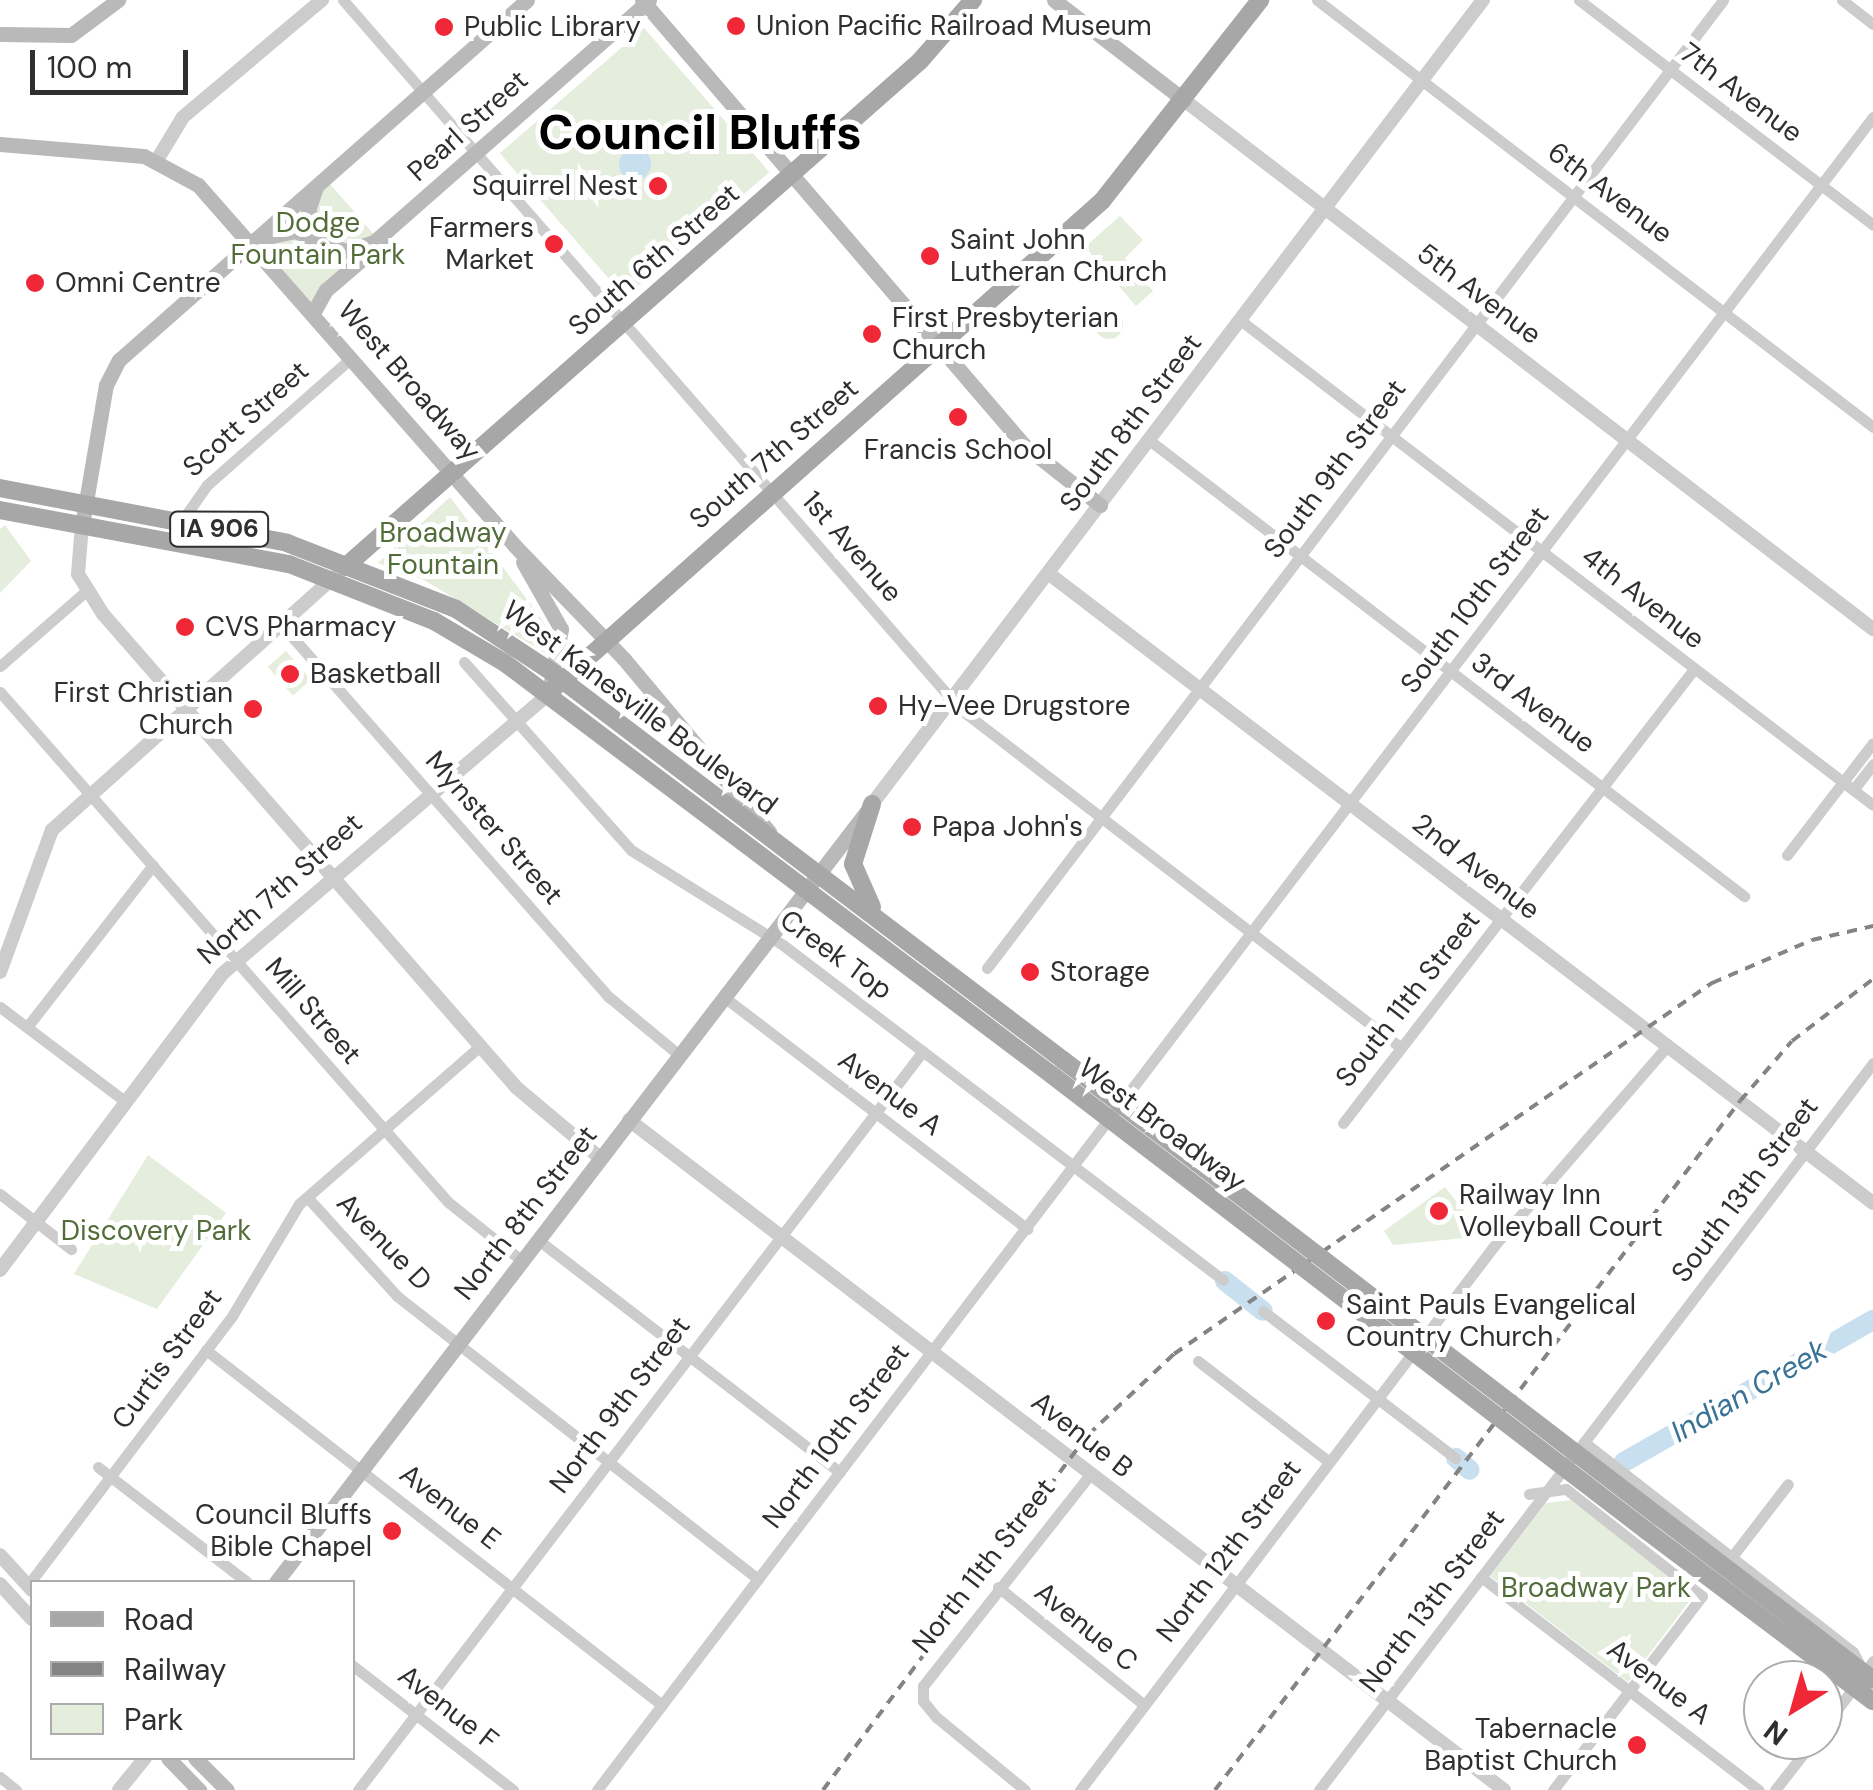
<!DOCTYPE html>
<html>
<head>
<meta charset="utf-8">
<style>
  body { margin:0 }
  #map { position:relative; width:1873px; height:1790px; overflow:hidden; background:#fff; font-family:"DM Sans",sans-serif }
  div>[style] { position:absolute }
  [style*='--x'] { left:calc(var(--x)*1px); top:calc(var(--y)*1px); width:calc(var(--w)*1px); rotate:calc(var(--a)*1deg) }
  .green>* { inset:0; background:#e5eddc; transform-origin:0 0 }
  .round { border-radius:50% }
  .water>* { inset:0; background:#c7dfee }
  .river>* { height:20px; margin:-10px; padding:0 10px; transform-origin:10px; border-radius:10px; background:#c7dfee }
  .minor>* { height:11px; margin:-5.5px; padding:0 5.5px; transform-origin:5.5px; border-radius:5.5px; background:#ccc }
  .tertiary>* { height:14px; margin:-7px; padding:0 7px; transform-origin:7px; border-radius:7px; background:#ccc }
  .secondary>* { height:15px; margin:-7.5px; padding:0 7.5px; transform-origin:7.5px; border-radius:7.5px; background:#b9b9b9 }
  .primary>* { height:18px; margin:-9px; padding:0 9px; transform-origin:9px; border-radius:9px; background:#a7a7a7 }
  .rail>* { height:4px; margin-top:-2px; transform-origin:0; background:repeating-linear-gradient(90deg,#848484 0 10px,transparent 0 18px) }
  .primary-bridge>* { height:18px; margin:-9px; padding:0 9px; transform-origin:9px; border-radius:9px; background:#a7a7a7 }
  .dots>* { width:28px; height:28px; translate:-50% -50%; box-sizing:border-box; border:5px solid #fff; border-radius:50% }
  span { translate:-50% -50%; white-space:nowrap; text-align:center; line-height:1.15; -webkit-text-stroke:10px #fff; paint-order:stroke }
  .shield-label span { padding:2px 8px; background:#fff; border:2px solid; border-radius:8px; -webkit-text-stroke-width:0 }
  .shield-label { font-size:25px; color:#2f2f2f; font-weight:700 }
  .poi-label { font-size:28px; color:#2f2f2f }
  .left { translate:0 -50%; text-align:left }
  .right { translate:-100% -50%; text-align:right }
  .street-label { font-size:28px; color:#2f2f2f }
  .park-label { font-size:28px; color:#526d39 }
  .water-label { font-size:30px; color:#387296; font-style:italic }
  .town-label { font-size:48px; color:#000; font-weight:700 }
  .legend { position:absolute; left:30px; top:1580px; width:325px; height:180px; box-sizing:border-box; background:#fff; border:2px solid #acacac; margin:0; padding:12px 18px; list-style:none; font-size:30px; color:#2f2f2f }
  .legend li { display:flex; align-items:center; gap:20px; height:50px }
  .legend b { width:50px; border:2px solid #acacac }
  .north { position:absolute; left:1743px; top:1660px; width:100px; height:100px; box-sizing:border-box; background:#fff; border:2px solid #acacac; border-radius:50%; rotate:217deg; font-size:28px; font-weight:700; line-height:40px; text-align:center; color:#2f2f2f }
  .north::after { content:''; display:block; margin:auto; width:35px; height:45px; background:#f02737; clip-path:polygon(50% 0,100% 100%,50% 72%,0 100%) }
  .scale { position:absolute; left:30px; top:50px; width:158px; height:45px; box-sizing:border-box; border:5px solid #2f2f2f; border-top:0; padding-left:12px; font-size:30px; line-height:35px; white-space:nowrap; color:#2f2f2f; -webkit-text-stroke:8px #fff; paint-order:stroke }
</style>
</head>
<body>
<div id="map">
  <div class="green">
    <i style="left:644px;top:28px;width:191px;height:191px;rotate:49deg"></i>
    <i style="left:324px;top:177px;width:87px;height:98px;rotate:49deg"></i>
    <i style="clip-path:polygon(1120px 216px,1143px 240px,1125px 258px,1153px 291px,1136px 306px,1085px 247px)"></i>
    <i class="round" style="left:1095px;top:311px;width:28px;height:28px"></i>
    <i style="clip-path:polygon(450px 497px,539px 615px,551px 635px,545px 653px,424px 580px,378px 563px)"></i>
    <i style="clip-path:polygon(5px 525px,31px 561px,0 593px,0 529px)"></i>
    <i style="left:286px;top:651px;width:38px;height:24px;rotate:49deg"></i>
    <i style="clip-path:polygon(148px 1155px,226px 1213px,157px 1309px,74px 1274px)"></i>
    <i style="clip-path:polygon(1445px 1187px,1484px 1236px,1393px 1245px,1384px 1231px)"></i>
    <i style="clip-path:polygon(1571px 1500px,1695px 1594px,1628px 1682px,1490px 1576px,1546px 1503px)"></i>
  </div>
  <div class="water">
    <i class="round" style="left:619px;top:148px;width:32px;height:32px"></i>
  </div>
  <div class="river">
    <i style="--x:1225;--y:1281;--w:48;--a:38.3"></i>
    <i style="--x:1456;--y:1458;--w:18;--a:41"></i>
    <i style="--x:1624;--y:1462;--w:287;--a:-29.7"></i>
  </div>
  <div class="minor">
    <i style="--x:343;--y:0;--w:940;--a:48.97"></i>
    <i style="--x:960;--y:709;--w:555;--a:37.53"></i>
    <i style="--x:1317;--y:0;--w:701;--a:37.52"></i>
    <i style="--x:1579;--y:0;--w:370;--a:37.4"></i>
    <i style="--x:1842;--y:0;--w:39;--a:38"></i>
    <i style="--x:1240;--y:320;--w:797;--a:37.46"></i>
    <i style="--x:1149;--y:440;--w:750;--a:37.47"></i>
    <i style="--x:181;--y:522;--w:45;--a:-54.9"></i>
    <i style="--x:207;--y:485;--w:192;--a:-41.4"></i>
    <i style="--x:281;--y:624;--w:497;--a:48.7"></i>
    <i style="--x:609;--y:997;--w:91;--a:39.6"></i>
    <i style="--x:464;--y:662;--w:251;--a:48.4"></i>
    <i style="--x:631;--y:850;--w:179;--a:32"></i>
    <i style="--x:783;--y:945;--w:553;--a:37.28"></i>
    <i style="--x:0;--y:666;--w:114;--a:-41.1"></i>
    <i style="--x:0;--y:692;--w:679;--a:48.7"></i>
    <i style="--x:448;--y:1202;--w:93;--a:38.5"></i>
    <i style="--x:1853;--y:790;--w:33;--a:-52"></i>
    <i style="--x:1787;--y:855;--w:141;--a:-52.5"></i>
    <i style="--x:987;--y:968;--w:1216;--a:-52.75"></i>
    <i style="--x:724;--y:997;--w:382;--a:37.4"></i>
    <i style="--x:0;--y:1007;--w:158;--a:37"></i>
    <i style="--x:27;--y:1027;--w:205;--a:-52.1"></i>
    <i style="--x:1343;--y:1123;--w:574;--a:-52.29"></i>
    <i style="--x:0;--y:1194;--w:90;--a:37.8"></i>
    <i style="--x:307;--y:1197;--w:134;--a:47.7"></i>
    <i style="--x:397;--y:1296;--w:459;--a:38.1"></i>
    <i style="--x:537;--y:1239;--w:382;--a:37.6"></i>
    <i style="--x:1263;--y:1311;--w:242;--a:37.4"></i>
    <i style="--x:206;--y:1350;--w:578;--a:37.9"></i>
    <i style="--x:1198;--y:1361;--w:165;--a:37.6"></i>
    <i style="--x:1584;--y:1442;--w:341;--a:38"></i>
    <i style="--x:1853;--y:1652;--w:24;--a:62"></i>
    <i style="--x:1864;--y:1673;--w:15;--a:-53"></i>
    <i style="--x:98;--y:1467;--w:188;--a:37.7"></i>
    <i style="--x:1529;--y:1494;--w:37;--a:-8"></i>
    <i style="--x:1566;--y:1489;--w:173;--a:38.2"></i>
    <i style="--x:1702;--y:1596;--w:245;--a:127.5"></i>
    <i style="--x:1731;--y:1558;--w:93;--a:-52.4"></i>
    <i style="--x:1481;--y:1577;--w:350;--a:37.5"></i>
    <i style="--x:28;--y:1585;--w:338;--a:-52.8"></i>
    <i style="--x:232;--y:1316;--w:131;--a:-59.1"></i>
    <i style="--x:299;--y:1204;--w:242;--a:-41.1"></i>
    <i style="--x:998;--y:1587;--w:188;--a:38.9"></i>
    <i style="--x:352;--y:1665;--w:204;--a:37.8"></i>
    <i style="--x:1823;--y:1728;--w:51;--a:-52.9"></i>
    <i style="--x:0;--y:1777;--w:21;--a:39"></i>
    <i style="--x:358;--y:1790;--w:930;--a:-52.6"></i>
    <i style="--x:597;--y:1790;--w:2104;--a:-52.67"></i>
    <i style="--x:1025;--y:1790;--w:115;--a:-140.6"></i>
    <i style="--x:936;--y:1717;--w:21;--a:-129"></i>
    <i style="--x:923;--y:1701;--w:15;--a:-90"></i>
    <i style="--x:923;--y:1686;--w:271;--a:-51.7"></i>
    <i style="--x:1080;--y:1790;--w:684;--a:-52.73"></i>
    <i style="--x:1494;--y:1246;--w:264;--a:-49.1"></i>
    <i style="--x:1319;--y:1790;--w:914;--a:-52.69"></i>
    <i style="--x:1775;--y:1790;--w:63;--a:-52"></i>
  </div>
  <div class="tertiary">
    <i style="--x:1184;--y:100;--w:869;--a:37.52"></i>
    <i style="--x:157;--y:160;--w:50;--a:-58.8"></i>
    <i style="--x:183;--y:117;--w:182;--a:-40.1"></i>
    <i style="--x:82;--y:525;--w:49;--a:94.7"></i>
    <i style="--x:78;--y:574;--w:47;--a:58"></i>
    <i style="--x:103;--y:614;--w:629;--a:48.87"></i>
    <i style="--x:517;--y:1088;--w:109;--a:40.1"></i>
    <i style="--x:1048;--y:573;--w:1038;--a:37.37"></i>
    <i style="--x:872;--y:804;--w:1010;--a:-52.77"></i>
    <i style="--x:0;--y:972;--w:151;--a:-69.9"></i>
    <i style="--x:52;--y:830;--w:379;--a:-41.9"></i>
    <i style="--x:629;--y:1120;--w:1102;--a:37.44"></i>
    <i style="--x:0;--y:1270;--w:370;--a:-53.1"></i>
    <i style="--x:222;--y:974;--w:428;--a:-40.6"></i>
    <i style="--x:0;--y:1555;--w:47;--a:47.6"></i>
    <i style="--x:0;--y:1584;--w:47;--a:47.6"></i>
    <i style="--x:119;--y:1790;--w:41;--a:-50.9"></i>
  </div>
  <div class="secondary">
    <i style="--x:642;--y:0;--w:586;--a:49.36"></i>
    <i style="--x:1024;--y:445;--w:97;--a:38.3"></i>
    <i style="--x:1054;--y:0;--w:164;--a:37.6"></i>
    <i style="--x:0;--y:34;--w:71;--a:0.8"></i>
    <i style="--x:71;--y:35;--w:59;--a:-36.7"></i>
    <i style="--x:0;--y:144;--w:144;--a:4.8"></i>
    <i style="--x:144;--y:156;--w:61;--a:28.2"></i>
    <i style="--x:198;--y:185;--w:479;--a:48.7"></i>
    <i style="--x:514;--y:545;--w:158;--a:46"></i>
    <i style="--x:624;--y:659;--w:226;--a:50"></i>
    <i style="--x:316;--y:187;--w:24;--a:109"></i>
    <i style="--x:308;--y:210;--w:31;--a:65"></i>
    <i style="--x:254;--y:240;--w:42;--a:-12.4"></i>
    <i style="--x:295;--y:231;--w:54;--a:21.8"></i>
    <i style="--x:345;--y:251;--w:30;--a:-17"></i>
    <i style="--x:374;--y:242;--w:366;--a:-41.3"></i>
    <i style="--x:313;--y:313;--w:26;--a:-61"></i>
    <i style="--x:326;--y:290;--w:74;--a:-40.6"></i>
    <i style="--x:82;--y:525;--w:142;--a:-80.3"></i>
    <i style="--x:106;--y:385;--w:28;--a:-63"></i>
    <i style="--x:119;--y:360;--w:544;--a:-41.42"></i>
    <i style="--x:523;--y:562;--w:77;--a:60.4"></i>
    <i style="--x:561;--y:629;--w:54;--a:100.7"></i>
    <i style="--x:276;--y:1582;--w:971;--a:-52.53"></i>
    <i style="--x:168;--y:1758;--w:45;--a:45.9"></i>
    <i style="--x:195;--y:1758;--w:45;--a:45"></i>
  </div>
  <div class="primary">
    <i style="--x:0;--y:488;--w:292;--a:10.8"></i>
    <i style="--x:287;--y:543;--w:181;--a:21.3"></i>
    <i style="--x:456;--y:609;--w:116;--a:33.4"></i>
    <i style="--x:553;--y:673;--w:640;--a:37.19"></i>
    <i style="--x:0;--y:510;--w:294;--a:10.6"></i>
    <i style="--x:289;--y:564;--w:156;--a:21.5"></i>
    <i style="--x:434;--y:621;--w:82;--a:30.6"></i>
    <i style="--x:505;--y:663;--w:685;--a:36.99"></i>
    <i style="--x:345;--y:567;--w:766;--a:-41.35"></i>
    <i style="--x:920;--y:61;--w:81;--a:-49"></i>
    <i style="--x:555;--y:687;--w:732;--a:-41.62"></i>
    <i style="--x:1102;--y:201;--w:256;--a:-51.8"></i>
    <i style="--x:872;--y:907;--w:47;--a:-113.8"></i>
    <i style="--x:853;--y:864;--w:63;--a:-72.4"></i>
    <i style="--x:1658;--y:1516;--w:270;--a:37.3"></i>
    <i style="--x:1647;--y:1531;--w:283;--a:37"></i>
  </div>
  <div class="rail">
    <i style="--x:823;--y:1790;--w:443;--a:-53.3"></i>
    <i style="--x:1088;--y:1435;--w:118;--a:-43.3"></i>
    <i style="--x:1174;--y:1354;--w:654;--a:-34.59"></i>
    <i style="--x:1712;--y:983;--w:109;--a:-23.3"></i>
    <i style="--x:1812;--y:940;--w:63;--a:-12.9"></i>
    <i style="--x:1215;--y:1790;--w:866;--a:-52.69"></i>
    <i style="--x:1740;--y:1101;--w:79;--a:-49.1"></i>
    <i style="--x:1792;--y:1041;--w:102;--a:-37.4"></i>
  </div>
  <div class="primary-bridge">
    <i style="--x:1063;--y:1060;--w:750;--a:37.47"></i>
    <i style="--x:1052;--y:1075;--w:750;--a:37.47"></i>
  </div>
  <div class="dots">
    <i style="left:736px;top:26px;background:#f02737"></i>
    <i style="left:444px;top:27px;background:#f02737"></i>
    <i style="left:658px;top:186px;background:#f02737"></i>
    <i style="left:554px;top:244px;background:#f02737"></i>
    <i style="left:930px;top:256px;background:#f02737"></i>
    <i style="left:35px;top:283px;background:#f02737"></i>
    <i style="left:872px;top:334px;background:#f02737"></i>
    <i style="left:958px;top:417px;background:#f02737"></i>
    <i style="left:185px;top:627px;background:#f02737"></i>
    <i style="left:290px;top:674px;background:#f02737"></i>
    <i style="left:878px;top:706px;background:#f02737"></i>
    <i style="left:253px;top:709px;background:#f02737"></i>
    <i style="left:912px;top:827px;background:#f02737"></i>
    <i style="left:1030px;top:972px;background:#f02737"></i>
    <i style="left:1439px;top:1211px;background:#f02737"></i>
    <i style="left:1326px;top:1321px;background:#f02737"></i>
    <i style="left:392px;top:1531px;background:#f02737"></i>
    <i style="left:1637px;top:1745px;background:#f02737"></i>
  </div>
  <div class="shield-label">
    <span style="left:219px;top:529px">IA 906</span>
  </div>
  <div class="poi-label">
    <span class="left" style="left:756px;top:26px">Union Pacific Railroad Museum</span>
    <span class="left" style="left:464px;top:27px">Public Library</span>
    <span class="right" style="left:638px;top:186px">Squirrel Nest</span>
    <span class="right" style="left:534px;top:244px">Farmers<br>Market</span>
    <span class="left" style="left:950px;top:256px">Saint John<br>Lutheran Church</span>
    <span class="left" style="left:55px;top:283px">Omni Centre</span>
    <span class="left" style="left:892px;top:334px">First Presbyterian<br>Church</span>
    <span style="left:958px;top:450px">Francis School</span>
    <span class="left" style="left:205px;top:627px">CVS Pharmacy</span>
    <span class="left" style="left:310px;top:674px">Basketball</span>
    <span class="right" style="left:233px;top:709px">First Christian<br>Church</span>
    <span class="left" style="left:898px;top:706px">Hy-Vee Drugstore</span>
    <span class="left" style="left:932px;top:827px">Papa John's</span>
    <span class="left" style="left:1050px;top:972px">Storage</span>
    <span class="left" style="left:1459px;top:1211px">Railway Inn<br>Volleyball Court</span>
    <span class="left" style="left:1346px;top:1321px">Saint Pauls Evangelical<br>Country Church</span>
    <span class="right" style="left:372px;top:1531px">Council Bluffs<br>Bible Chapel</span>
    <span class="right" style="left:1617px;top:1745px">Tabernacle<br>Baptist Church</span>
  </div>
  <div class="street-label">
    <span style="left:1741px;top:93px;rotate:37deg">7th Avenue</span>
    <span style="left:468px;top:126px;rotate:-42deg">Pearl Street</span>
    <span style="left:1610px;top:193px;rotate:37deg">6th Avenue</span>
    <span style="left:654px;top:260px;rotate:-41deg">South 6th Street</span>
    <span style="left:1479px;top:294px;rotate:37deg">5th Avenue</span>
    <span style="left:409px;top:381px;rotate:49deg">West Broadway</span>
    <span style="left:246px;top:419px;rotate:-42deg">Scott Street</span>
    <span style="left:1131px;top:423px;rotate:-53deg">South 8th Street</span>
    <span style="left:774px;top:454px;rotate:-41deg">South 7th Street</span>
    <span style="left:1335px;top:469px;rotate:-53deg">South 9th Street</span>
    <span style="left:852px;top:547px;rotate:49deg">1st Avenue</span>
    <span style="left:1643px;top:598px;rotate:38deg">4th Avenue</span>
    <span style="left:1475px;top:600px;rotate:-53deg">South 10th Street</span>
    <span style="left:1533px;top:703px;rotate:37deg">3rd Avenue</span>
    <span style="left:640px;top:708px;rotate:37deg">West Kanesville Boulevard</span>
    <span style="left:494px;top:828px;rotate:49deg">Mynster Street</span>
    <span style="left:1476px;top:867px;rotate:38deg">2nd Avenue</span>
    <span style="left:280px;top:889px;rotate:-42deg">North 7th Street</span>
    <span style="left:836px;top:955px;rotate:36deg">Creek Top</span>
    <span style="left:1408px;top:999px;rotate:-52deg">South 11th Street</span>
    <span style="left:313px;top:1011px;rotate:49deg">Mill Street</span>
    <span style="left:890px;top:1093px;rotate:37deg">Avenue A</span>
    <span style="left:1162px;top:1125px;rotate:37deg">West Broadway</span>
    <span style="left:1745px;top:1190px;rotate:-53deg">South 13th Street</span>
    <span style="left:526px;top:1213px;rotate:-52deg">North 8th Street</span>
    <span style="left:384px;top:1242px;rotate:46deg">Avenue D</span>
    <span style="left:167px;top:1359px;rotate:-54deg">Curtis Street</span>
    <span style="left:620px;top:1405px;rotate:-53deg">North 9th Street</span>
    <span style="left:1082px;top:1435px;rotate:38deg">Avenue B</span>
    <span style="left:836px;top:1436px;rotate:-53deg">North 10th Street</span>
    <span style="left:450px;top:1507px;rotate:38deg">Avenue E</span>
    <span style="left:1229px;top:1551px;rotate:-53deg">North 12th Street</span>
    <span style="left:984px;top:1566px;rotate:-52deg">North 11th Street</span>
    <span style="left:1432px;top:1601px;rotate:-53deg">North 13th Street</span>
    <span style="left:1086px;top:1627px;rotate:39deg">Avenue C</span>
    <span style="left:1659px;top:1682px;rotate:37deg">Avenue A</span>
    <span style="left:448px;top:1708px;rotate:38deg">Avenue F</span>
  </div>
  <div class="park-label">
    <span style="left:318px;top:239px">Dodge<br>Fountain Park</span>
    <span style="left:443px;top:549px">Broadway<br>Fountain</span>
    <span style="left:156px;top:1231px">Discovery Park</span>
    <span style="left:1596px;top:1588px">Broadway Park</span>
  </div>
  <div class="water-label">
    <span style="left:1749px;top:1391px;rotate:-30deg">Indian Creek</span>
  </div>
  <div class="town-label">
    <span style="left:700px;top:133px">Council Bluffs</span>
  </div>
  <ul class="legend">
  <li><b style="height:12px;background:#a7a7a7"></b>Road</li>
  <li><b style="height:12px;background:#848484"></b>Railway</li>
  <li><b style="height:28px;background:#e5eddc"></b>Park</li>
  </ul>
  <div class="north">N</div>
  <div class="scale">100 m</div>
</div>
</body>
</html>
